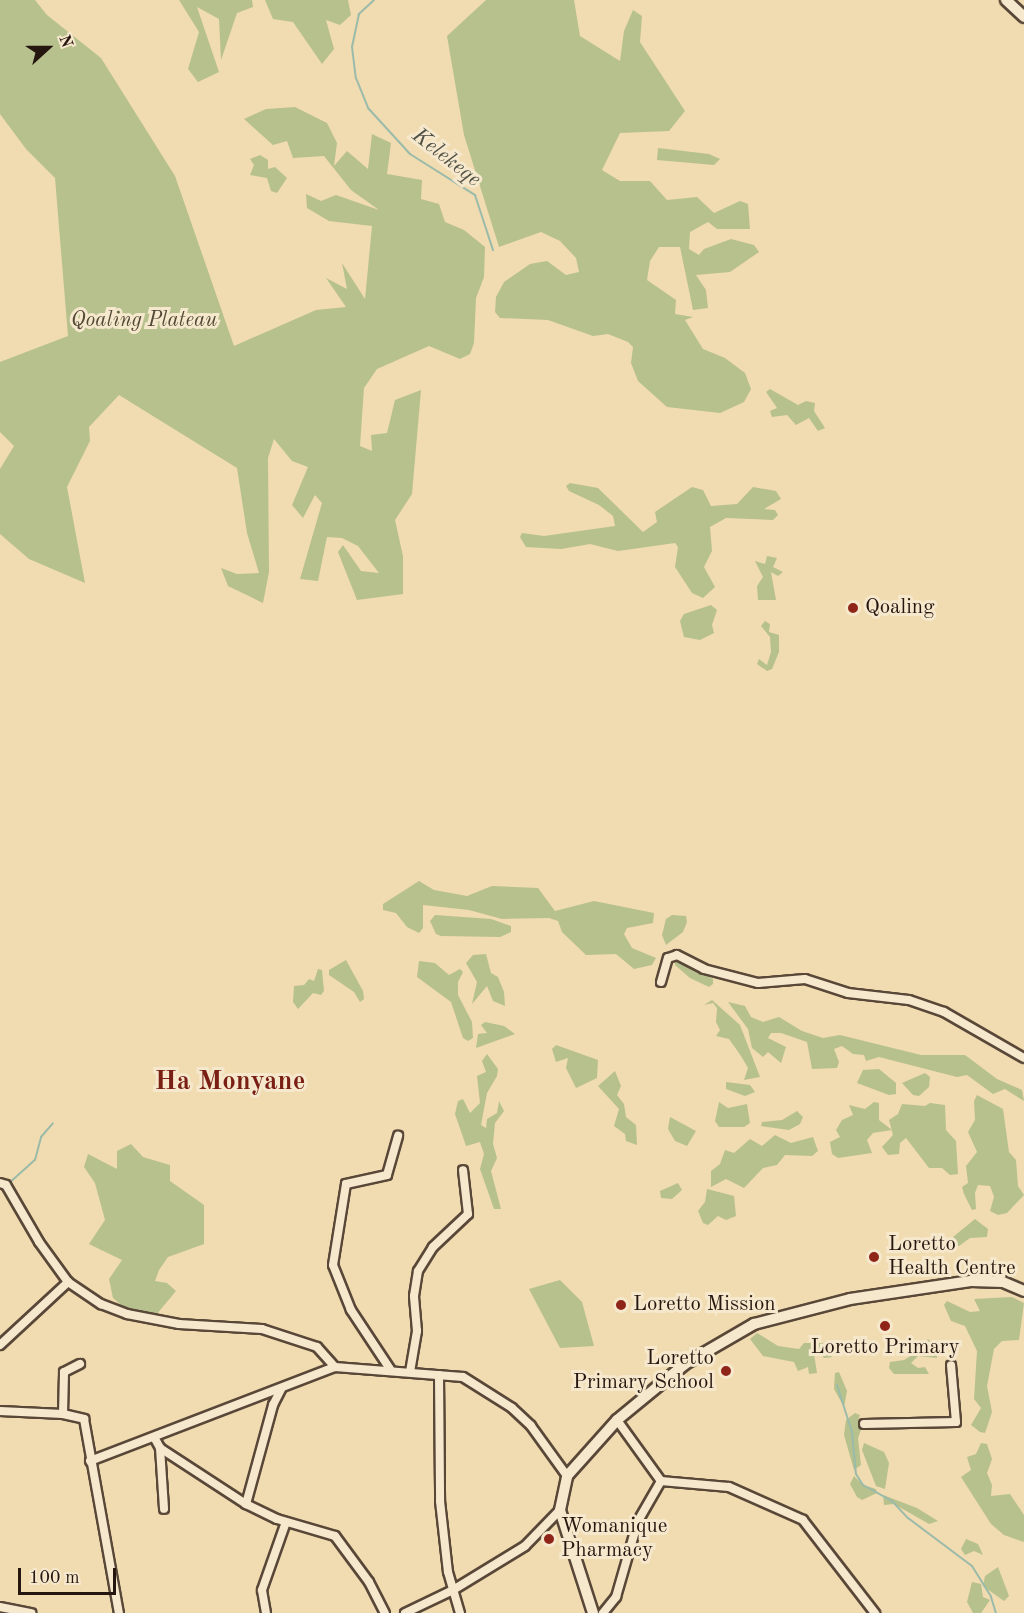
<!DOCTYPE html>
<html>
<head>
<meta charset="utf-8">
<style>
  body { margin:0 }
  #map { position:relative; width:1024px; height:1613px; overflow:hidden; background:#f1dbb0; font-family:"Old Standard TT",serif }
  div>[style] { position:absolute }
  [style*='--x'] { left:calc(var(--x)*1px); top:calc(var(--y)*1px); width:calc(var(--w)*1px); rotate:calc(var(--a)*1deg) }
  .green>* { inset:0; background:#b7c18d }
  .stream>* { height:2px; margin:-1px; padding:0 1px; transform-origin:1px; border-radius:1px; background:#9bbbaa }
  .roads { filter:drop-shadow(2px 0 #594738) drop-shadow(-2px 0 #594738) drop-shadow(0 2px #594738) drop-shadow(0 -2px #594738) }
  .minor>* { height:8px; margin:-4px; padding:0 4px; transform-origin:4px; border-radius:4px; background:#f6e8cc }
  .secondary>* { height:10px; margin:-5px; padding:0 5px; transform-origin:5px; border-radius:5px; background:#f6e8cc }
  .dots>* { width:16px; height:16px; translate:-50% -50%; box-sizing:border-box; border:3px solid #f6e8cc; border-radius:50% }
  span { translate:-50% -50%; white-space:nowrap; text-align:center; line-height:1.15; -webkit-text-stroke:6px #f6e8cc; paint-order:stroke }
  .park-label { font-size:21px; color:#524936; font-style:italic }
  .poi-label { font-size:21px; color:#261610 }
  .left { translate:0 -50%; text-align:left }
  .right { translate:-100% -50%; text-align:right }
  .water-label { font-size:22px; color:#4f5046; font-style:italic }
  .district-label { font-size:27px; color:#7a1f14; font-weight:700 }
  .north { position:absolute; left:18px; top:18px; width:60px; height:60px; -webkit-text-stroke:4px #f6e8cc; paint-order:stroke; rotate:69deg; font-size:16px; font-weight:700; line-height:24px; text-align:center; color:#261610 }
  .north::after { content:''; display:block; margin:auto; width:21px; height:27px; background:#261610; clip-path:polygon(50% 0,100% 100%,50% 72%,0 100%) }
  .scale { position:absolute; left:18px; top:1568px; width:98px; height:27px; box-sizing:border-box; border:3px solid #261610; border-top:0; padding-left:8px; font-size:18px; line-height:21px; white-space:nowrap; color:#261610; -webkit-text-stroke:4px #f6e8cc; paint-order:stroke }
</style>
</head>
<body>
<div id="map">
  <div class="green">
    <i style="clip-path:polygon(0 0,35px 0,47px 15px,101px 58px,175px 176px,234px 346px,316px 310px,346px 307px,326px 278px,347px 289px,342px 263px,365px 299px,372px 226px,329px 221px,307px 208px,306px 194px,321px 201px,336px 195px,379px 210px,351px 190px,324px 156px,293px 158px,287px 141px,273px 145px,244px 119px,266px 109px,295px 107px,327px 123px,337px 143px,334px 166px,347px 151px,368px 169px,372px 134px,391px 143px,387px 174px,422px 180px,421px 199px,439px 204px,445px 222px,464px 230px,485px 247px,484px 277px,476px 298px,474px 343px,470px 354px,460px 359px,429px 346px,377px 369px,364px 388px,360px 446px,372px 451px,371px 435px,387px 433px,395px 400px,421px 390px,412px 494px,395px 520px,403px 556px,403px 594px,357px 600px,338px 552px,343px 545px,361px 571px,379px 573px,358px 546px,342px 538px,327px 537px,318px 581px,300px 579px,322px 503px,315px 495px,303px 518px,292px 505px,308px 467px,292px 461px,274px 439px,268px 458px,269px 572px,263px 603px,228px 586px,221px 568px,237px 574px,259px 573px,247px 533px,237px 468px,119px 395px,89px 427px,90px 441px,67px 487px,85px 583px,29px 559px,0 534px,0 469px,14px 446px,0 432px,0 362px,68px 336px,55px 178px,26px 149px,0 114px)"></i>
    <i style="clip-path:polygon(179px 0,252px 0,253px 7px,237px 13px,221px 60px,219px 19px,197px 7px,219px 72px,198px 82px,188px 69px,199px 32px)"></i>
    <i style="clip-path:polygon(265px 0,348px 0,351px 15px,340px 25px,326px 20px,334px 49px,322px 64px,293px 22px,273px 19px)"></i>
    <i style="clip-path:polygon(486px 0,574px 0,580px 36px,620px 61px,624px 31px,633px 10px,642px 16px,640px 42px,685px 111px,669px 131px,620px 133px,602px 170px,620px 181px,650px 181px,667px 200px,697px 197px,714px 213px,740px 201px,748px 204px,750px 229px,717px 229px,708px 222px,690px 232px,689px 249px,699px 255px,704px 249px,731px 239px,754px 245px,759px 252px,730px 272px,696px 275px,706px 290px,708px 308px,693px 310px,680px 247px,659px 247px,650px 261px,647px 280px,676px 300px,675px 314px,693px 317px,685px 320px,703px 349px,725px 358px,745px 373px,751px 389px,744px 402px,720px 413px,667px 407px,638px 381px,631px 363px,633px 347px,628px 342px,608px 334px,593px 336px,548px 320px,500px 318px,495px 312px,496px 297px,504px 282px,530px 264px,547px 261px,566px 275px,579px 272px,576px 258px,560px 241px,541px 232px,499px 247px,464px 135px,447px 36px)"></i>
    <i style="clip-path:polygon(658px 148px,709px 154px,720px 159px,714px 165px,657px 160px)"></i>
    <i style="clip-path:polygon(260px 155px,268px 160px,268px 169px,275px 167px,287px 178px,277px 193px,271px 191px,267px 178px,250px 175px,254px 165px,250px 159px)"></i>
    <i style="clip-path:polygon(770px 389px,798px 405px,806px 401px,815px 403px,814px 411px,825px 428px,818px 431px,809px 418px,796px 425px,787px 415px,772px 417px,770px 411px,777px 408px,766px 392px)"></i>
    <i style="clip-path:polygon(570px 483px,598px 488px,643px 532px,657px 522px,655px 512px,692px 487px,703px 490px,711px 506px,737px 504px,753px 487px,776px 491px,781px 499px,764px 509px,775px 510px,778px 515px,773px 520px,726px 518px,710px 527px,712px 551px,704px 567px,715px 587px,703px 598px,692px 593px,675px 567px,678px 547px,675px 543px,618px 551px,590px 544px,561px 549px,526px 547px,520px 537px,522px 533px,544px 536px,615px 526px,613px 516px,599px 505px,569px 491px,566px 486px)"></i>
    <i style="clip-path:polygon(767px 556px,777px 558px,773px 567px,783px 572px,778px 576px,771px 572px,776px 600px,758px 600px,757px 586px,763px 577px,755px 561px,765px 564px)"></i>
    <i style="clip-path:polygon(711px 605px,717px 610px,712px 625px,714px 633px,700px 640px,684px 637px,680px 621px,684px 614px)"></i>
    <i style="clip-path:polygon(765px 621px,770px 624px,769px 632px,779px 635px,779px 652px,772px 669px,767px 671px,757px 664px,759px 659px,767px 665px,771px 652px,770px 637px,761px 626px)"></i>
    <i style="clip-path:polygon(419px 881px,434px 890px,467px 896px,492px 886px,538px 888px,555px 911px,594px 901px,654px 913px,653px 923px,627px 928px,624px 934px,632px 948px,656px 958px,652px 965px,634px 969px,616px 954px,586px 955px,562px 932px,558px 921px,549px 918px,502px 919px,469px 910px,423px 905px,423px 928px,419px 933px,407px 927px,396px 913px,383px 910px,383px 904px)"></i>
    <i style="clip-path:polygon(435px 915px,491px 919px,511px 926px,511px 932px,500px 937px,441px 936px,436px 934px,430px 921px)"></i>
    <i style="clip-path:polygon(672px 915px,686px 916px,687px 922px,683px 932px,666px 945px,662px 935px,666px 919px)"></i>
    <i style="clip-path:polygon(486px 954px,491px 973px,498px 977px,504px 992px,505px 1006px,493px 1001px,487px 986px,472px 1004px,477px 982px,466px 963px,473px 955px)"></i>
    <i style="clip-path:polygon(675px 958px,713px 979px,713px 984px,709px 987px,690px 978px,675px 965px)"></i>
    <i style="clip-path:polygon(346px 960px,363px 991px,364px 999px,360px 1002px,354px 992px,329px 975px,329px 970px)"></i>
    <i style="clip-path:polygon(419px 961px,435px 963px,449px 975px,460px 969px,463px 972px,458px 982px,458px 995px,472px 1022px,473px 1038px,468px 1041px,463px 1038px,451px 1002px,417px 977px)"></i>
    <i style="clip-path:polygon(318px 969px,322px 970px,324px 991px,321px 995px,313px 993px,298px 1009px,293px 1002px,294px 986px,304px 985px,309px 979px,314px 981px)"></i>
    <i style="clip-path:polygon(712px 1000px,740px 1025px,760px 1077px,744px 1080px,748px 1068px,741px 1056px,729px 1039px,716px 1036px,720px 1030px,716px 1022px,717px 1008px,713px 1003px,704px 1005px)"></i>
    <i style="clip-path:polygon(728px 1002px,745px 1006px,751px 1017px,763px 1022px,779px 1017px,802px 1031px,823px 1038px,840px 1035px,921px 1055px,965px 1055px,997px 1079px,1022px 1090px,1024px 1101px,1005px 1089px,993px 1094px,967px 1075px,957px 1077px,879px 1057px,866px 1061px,864px 1055px,853px 1054px,842px 1046px,834px 1049px,839px 1062px,837px 1068px,812px 1069px,807px 1042px,781px 1033px,771px 1033px,768px 1038px,786px 1047px,781px 1063px,768px 1052px,763px 1057px,752px 1048px,748px 1029px)"></i>
    <i style="clip-path:polygon(485px 1022px,504px 1026px,515px 1034px,476px 1048px,478px 1034px,487px 1033px,481px 1025px)"></i>
    <i style="clip-path:polygon(556px 1045px,598px 1060px,597px 1078px,576px 1088px,566px 1068px,568px 1058px,556px 1062px,552px 1049px)"></i>
    <i style="clip-path:polygon(487px 1054px,498px 1069px,497px 1076px,487px 1093px,481px 1125px,486px 1128px,487px 1119px,497px 1113px,499px 1101px,504px 1111px,495px 1123px,493px 1144px,497px 1158px,491px 1171px,501px 1209px,494px 1209px,480px 1169px,484px 1154px,480px 1142px,466px 1146px,455px 1114px,458px 1101px,463px 1099px,470px 1113px,480px 1103px,477px 1076px,486px 1072px,482px 1061px)"></i>
    <i style="clip-path:polygon(879px 1069px,896px 1083px,896px 1094px,889px 1095px,857px 1083px,863px 1070px)"></i>
    <i style="clip-path:polygon(615px 1071px,621px 1086px,617px 1095px,624px 1104px,626px 1117px,636px 1125px,637px 1145px,626px 1141px,625px 1134px,614px 1126px,619px 1109px,598px 1086px)"></i>
    <i style="clip-path:polygon(925px 1073px,930px 1077px,929px 1087px,919px 1096px,913px 1095px,902px 1083px)"></i>
    <i style="clip-path:polygon(726px 1082px,750px 1085px,755px 1092px,745px 1096px,726px 1089px)"></i>
    <i style="clip-path:polygon(977px 1095px,1003px 1109px,1009px 1152px,1016px 1160px,1018px 1186px,1024px 1195px,1007px 1213px,998px 1215px,990px 1211px,994px 1197px,990px 1186px,978px 1185px,975px 1193px,976px 1209px,972px 1210px,964px 1194px,962px 1187px,968px 1183px,966px 1166px,977px 1152px,968px 1132px,975px 1120px,974px 1101px)"></i>
    <i style="clip-path:polygon(719px 1102px,728px 1108px,747px 1104px,750px 1123px,744px 1127px,719px 1127px,715px 1121px)"></i>
    <i style="clip-path:polygon(874px 1102px,879px 1103px,879px 1120px,892px 1130px,873px 1133px,867px 1140px,872px 1153px,838px 1158px,832px 1154px,830px 1142px,840px 1137px,836px 1130px,842px 1120px,853px 1115px,849px 1105px,865px 1109px)"></i>
    <i style="clip-path:polygon(930px 1103px,945px 1105px,946px 1130px,956px 1141px,958px 1174px,950px 1175px,942px 1168px,929px 1168px,906px 1138px,900px 1143px,899px 1154px,888px 1155px,882px 1147px,893px 1135px,889px 1120px,898px 1114px,902px 1104px,925px 1106px)"></i>
    <i style="clip-path:polygon(797px 1111px,803px 1117px,800px 1124px,789px 1130px,761px 1126px,762px 1122px,782px 1120px)"></i>
    <i style="clip-path:polygon(670px 1117px,696px 1131px,687px 1146px,675px 1141px,668px 1129px)"></i>
    <i style="clip-path:polygon(775px 1135px,791px 1143px,813px 1137px,818px 1151px,812px 1156px,785px 1155px,777px 1165px,763px 1168px,744px 1188px,726px 1179px,711px 1187px,711px 1171px,720px 1164px,725px 1150px,734px 1153px,750px 1139px,762px 1146px)"></i>
    <i style="clip-path:polygon(131px 1144px,143px 1157px,170px 1165px,170px 1181px,204px 1205px,204px 1244px,168px 1257px,159px 1270px,155px 1281px,167px 1283px,176px 1291px,156px 1315px,129px 1312px,113px 1298px,109px 1279px,122px 1260px,89px 1244px,105px 1220px,95px 1183px,84px 1167px,88px 1154px,117px 1169px,117px 1151px)"></i>
    <i style="clip-path:polygon(678px 1183px,682px 1190px,672px 1199px,661px 1198px,660px 1191px)"></i>
    <i style="clip-path:polygon(707px 1189px,734px 1196px,736px 1216px,726px 1220px,718px 1216px,708px 1225px,703px 1223px,698px 1211px,705px 1202px)"></i>
    <i style="clip-path:polygon(975px 1219px,988px 1229px,987px 1237px,970px 1238px,959px 1246px,954px 1246px,953px 1237px)"></i>
    <i style="clip-path:polygon(560px 1280px,582px 1302px,594px 1346px,560px 1348px,529px 1289px)"></i>
    <i style="clip-path:polygon(1012px 1297px,1024px 1303px,1019px 1340px,1002px 1341px,994px 1349px,987px 1386px,992px 1412px,985px 1433px,980px 1432px,971px 1425px,981px 1408px,974px 1399px,977px 1351px,965px 1326px,951px 1321px,944px 1305px,947px 1301px,970px 1312px,980px 1311px,974px 1299px)"></i>
    <i style="clip-path:polygon(757px 1333px,778px 1346px,799px 1349px,804px 1343px,823px 1343px,832px 1357px,824px 1358px,819px 1351px,814px 1354px,817px 1373px,809px 1374px,808px 1367px,798px 1371px,794px 1362px,763px 1356px,750px 1339px)"></i>
    <i style="clip-path:polygon(928px 1339px,937px 1350px,937px 1358px,918px 1356px,911px 1363px,918px 1368px,925px 1367px,929px 1374px,894px 1374px,889px 1368px,890px 1362px,904px 1360px,922px 1349px)"></i>
    <i style="clip-path:polygon(839px 1372px,847px 1391px,844px 1407px,834px 1389px,835px 1373px)"></i>
    <i style="clip-path:polygon(855px 1413px,860px 1415px,858px 1420px,862px 1427px,858px 1438px,861px 1465px,854px 1470px,844px 1435px,846px 1420px)"></i>
    <i style="clip-path:polygon(864px 1443px,884px 1452px,889px 1463px,885px 1489px,876px 1486px,862px 1450px)"></i>
    <i style="clip-path:polygon(981px 1443px,987px 1444px,992px 1459px,987px 1473px,992px 1485px,991px 1496px,1010px 1494px,1024px 1515px,1024px 1542px,1004px 1535px,991px 1524px,961px 1477px,971px 1470px,967px 1457px,976px 1454px)"></i>
    <i style="clip-path:polygon(854px 1476px,863px 1485px,876px 1489px,877px 1493px,862px 1500px,857px 1497px,850px 1484px)"></i>
    <i style="clip-path:polygon(883px 1495px,917px 1508px,938px 1521px,929px 1524px,894px 1504px,884px 1505px)"></i>
    <i style="clip-path:polygon(966px 1539px,978px 1544px,983px 1555px,974px 1551px,965px 1555px,961px 1549px)"></i>
    <i style="clip-path:polygon(998px 1567px,1009px 1596px,1004px 1601px,983px 1586px,985px 1576px)"></i>
    <i style="clip-path:polygon(972px 1582px,981px 1584px,983px 1597px,990px 1600px,981px 1613px,973px 1613px,967px 1602px)"></i>
  </div>
  <div class="stream">
    <i style="--x:374;--y:0;--w:21;--a:137"></i>
    <i style="--x:359;--y:14;--w:34;--a:102"></i>
    <i style="--x:352;--y:47;--w:31;--a:83"></i>
    <i style="--x:356;--y:78;--w:32;--a:68"></i>
    <i style="--x:368;--y:108;--w:62;--a:47.6"></i>
    <i style="--x:410;--y:154;--w:77;--a:32.2"></i>
    <i style="--x:475;--y:195;--w:58;--a:71.9"></i>
    <i style="--x:8;--y:1184;--w:36;--a:-42"></i>
    <i style="--x:35;--y:1160;--w:24;--a:-75"></i>
    <i style="--x:41;--y:1137;--w:18;--a:-49"></i>
    <i style="--x:837;--y:1385;--w:49;--a:72.3"></i>
    <i style="--x:852;--y:1432;--w:42;--a:84.6"></i>
    <i style="--x:856;--y:1474;--w:13;--a:58"></i>
    <i style="--x:863;--y:1485;--w:33;--a:29"></i>
    <i style="--x:892;--y:1501;--w:23;--a:47"></i>
    <i style="--x:908;--y:1518;--w:80;--a:36.9"></i>
    <i style="--x:972;--y:1566;--w:36;--a:58"></i>
    <i style="--x:991;--y:1597;--w:17;--a:73"></i>
  </div>
  <div class="roads">
    <div class="minor">
      <i style="--x:661;--y:982;--w:25;--a:-74"></i>
      <i style="--x:668;--y:958;--w:9;--a:-18"></i>
      <i style="--x:677;--y:955;--w:30;--a:27"></i>
      <i style="--x:704;--y:969;--w:56;--a:14.5"></i>
      <i style="--x:758;--y:983;--w:47;--a:-4.9"></i>
      <i style="--x:805;--y:979;--w:45;--a:18"></i>
      <i style="--x:848;--y:993;--w:61;--a:6.5"></i>
      <i style="--x:909;--y:1000;--w:37;--a:19"></i>
      <i style="--x:944;--y:1012;--w:92;--a:29.9"></i>
      <i style="--x:0;--y:1183;--w:6;--a:18"></i>
      <i style="--x:6;--y:1185;--w:66;--a:59.9"></i>
      <i style="--x:39;--y:1242;--w:49;--a:54.1"></i>
      <i style="--x:68;--y:1282;--w:40;--a:34"></i>
      <i style="--x:101;--y:1304;--w:28;--a:21"></i>
      <i style="--x:127;--y:1314;--w:53;--a:10.9"></i>
      <i style="--x:179;--y:1324;--w:83;--a:3.4"></i>
      <i style="--x:262;--y:1329;--w:58;--a:18.1"></i>
      <i style="--x:317;--y:1347;--w:27;--a:48"></i>
      <i style="--x:0;--y:1345;--w:93;--a:-42.8"></i>
      <i style="--x:390;--y:1369;--w:71;--a:-123.5"></i>
      <i style="--x:351;--y:1310;--w:48;--a:-111.8"></i>
      <i style="--x:333;--y:1265;--w:82;--a:-80.9"></i>
      <i style="--x:346;--y:1184;--w:42;--a:-12.4"></i>
      <i style="--x:387;--y:1175;--w:41;--a:-74.2"></i>
      <i style="--x:410;--y:1372;--w:42;--a:-80.3"></i>
      <i style="--x:417;--y:1331;--w:35;--a:-95"></i>
      <i style="--x:414;--y:1296;--w:25;--a:-81"></i>
      <i style="--x:418;--y:1271;--w:28;--a:-58"></i>
      <i style="--x:433;--y:1247;--w:48;--a:-43.3"></i>
      <i style="--x:468;--y:1214;--w:44;--a:-96.5"></i>
      <i style="--x:439;--y:1375;--w:126;--a:89.5"></i>
      <i style="--x:440;--y:1501;--w:71;--a:83.6"></i>
      <i style="--x:448;--y:1572;--w:43;--a:73.7"></i>
      <i style="--x:0;--y:1411;--w:63;--a:2.7"></i>
      <i style="--x:63;--y:1414;--w:22;--a:13"></i>
      <i style="--x:84;--y:1419;--w:197;--a:79.8"></i>
      <i style="--x:63;--y:1414;--w:42;--a:-88.6"></i>
      <i style="--x:64;--y:1372;--w:18;--a:-27"></i>
      <i style="--x:617;--y:1420;--w:75;--a:54.2"></i>
      <i style="--x:661;--y:1481;--w:68;--a:5"></i>
      <i style="--x:729;--y:1487;--w:81;--a:24"></i>
      <i style="--x:803;--y:1520;--w:118;--a:52.3"></i>
      <i style="--x:864;--y:1424;--w:92;--a:-1.2"></i>
      <i style="--x:956;--y:1422;--w:57;--a:-95"></i>
      <i style="--x:154;--y:1437;--w:13;--a:61"></i>
      <i style="--x:160;--y:1448;--w:103;--a:33.1"></i>
      <i style="--x:246;--y:1504;--w:34;--a:26"></i>
      <i style="--x:277;--y:1519;--w:60;--a:16.3"></i>
      <i style="--x:335;--y:1536;--w:57;--a:53.5"></i>
      <i style="--x:369;--y:1582;--w:35;--a:63"></i>
      <i style="--x:160;--y:1448;--w:61;--a:86.2"></i>
      <i style="--x:90;--y:1461;--w:262;--a:-21"></i>
      <i style="--x:335;--y:1367;--w:128;--a:4.5"></i>
      <i style="--x:463;--y:1377;--w:58;--a:32.3"></i>
      <i style="--x:512;--y:1408;--w:26;--a:43"></i>
      <i style="--x:531;--y:1426;--w:62;--a:54.2"></i>
      <i style="--x:246;--y:1504;--w:103;--a:-74.7"></i>
      <i style="--x:273;--y:1405;--w:18;--a:-63"></i>
      <i style="--x:0;--y:1607;--w:32;--a:11"></i>
      <i style="--x:266;--y:1613;--w:23;--a:-100"></i>
      <i style="--x:262;--y:1590;--w:72;--a:-70.6"></i>
      <i style="--x:405;--y:1613;--w:53;--a:-25.6"></i>
      <i style="--x:453;--y:1590;--w:84;--a:-31.4"></i>
      <i style="--x:525;--y:1546;--w:50;--a:-45.8"></i>
      <i style="--x:603;--y:1613;--w:21;--a:-51"></i>
      <i style="--x:616;--y:1597;--w:79;--a:-73.9"></i>
      <i style="--x:638;--y:1521;--w:46;--a:-60.1"></i>
    </div>
    <div class="secondary">
      <i style="--x:1006;--y:0;--w:25;--a:43"></i>
      <i style="--x:593;--y:1613;--w:108;--a:-107.8"></i>
      <i style="--x:560;--y:1510;--w:35;--a:-78"></i>
      <i style="--x:567;--y:1476;--w:75;--a:-48.2"></i>
      <i style="--x:617;--y:1420;--w:88;--a:-39.5"></i>
      <i style="--x:685;--y:1364;--w:80;--a:-30.1"></i>
      <i style="--x:754;--y:1324;--w:99;--a:-14.6"></i>
      <i style="--x:850;--y:1299;--w:122;--a:-8.5"></i>
      <i style="--x:971;--y:1281;--w:32;--a:2"></i>
      <i style="--x:1003;--y:1282;--w:23;--a:23"></i>
    </div>
  </div>
  <div class="dots">
    <i style="left:853px;top:608px;background:#8f2418"></i>
    <i style="left:874px;top:1257px;background:#8f2418"></i>
    <i style="left:621px;top:1305px;background:#8f2418"></i>
    <i style="left:885px;top:1326px;background:#8f2418"></i>
    <i style="left:726px;top:1371px;background:#8f2418"></i>
    <i style="left:549px;top:1539px;background:#8f2418"></i>
  </div>
  <div class="park-label">
    <span style="left:144px;top:321px">Qoaling Plateau</span>
  </div>
  <div class="poi-label">
    <span class="left" style="left:865px;top:608px">Qoaling</span>
    <span class="left" style="left:888px;top:1257px">Loretto<br>Health Centre</span>
    <span class="left" style="left:633px;top:1305px">Loretto Mission</span>
    <span style="left:885px;top:1348px">Loretto Primary</span>
    <span class="right" style="left:714px;top:1371px">Loretto<br>Primary School</span>
    <span class="left" style="left:561px;top:1539px">Womanique<br>Pharmacy</span>
  </div>
  <div class="water-label">
    <span style="left:446px;top:158px;rotate:38deg">Kelekeqe</span>
  </div>
  <div class="district-label">
    <span style="left:230px;top:1082px">Ha Monyane</span>
  </div>
  <div class="north">N</div>
  <div class="scale">100 m</div>
</div>
</body>
</html>
